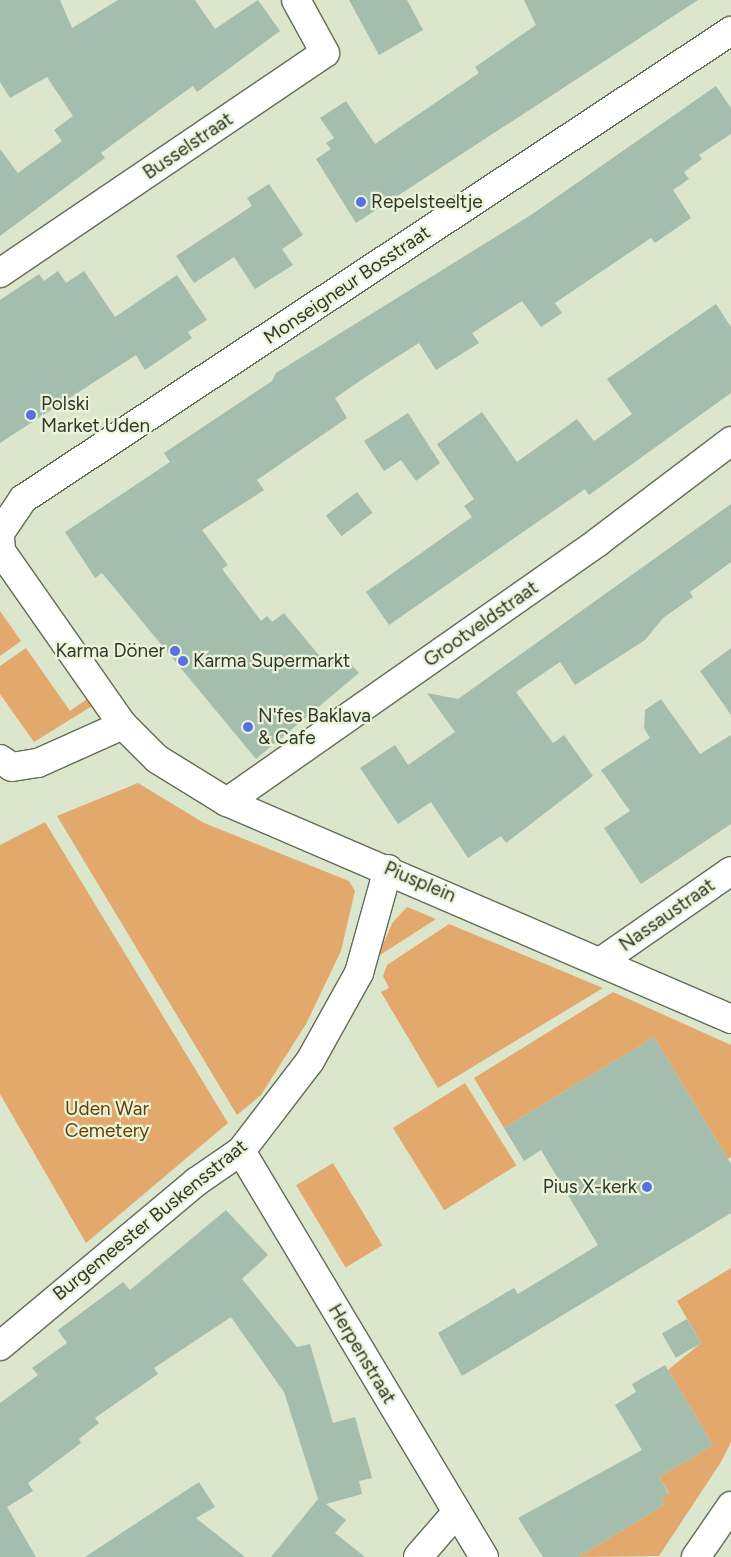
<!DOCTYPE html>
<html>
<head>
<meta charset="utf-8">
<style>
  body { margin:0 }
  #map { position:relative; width:731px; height:1557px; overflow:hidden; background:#dce6cc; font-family:Figtree,sans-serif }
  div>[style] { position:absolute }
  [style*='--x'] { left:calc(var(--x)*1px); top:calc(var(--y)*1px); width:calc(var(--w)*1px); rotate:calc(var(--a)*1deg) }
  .green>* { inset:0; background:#e3a96c; transform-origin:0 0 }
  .building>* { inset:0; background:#a4bdac; transform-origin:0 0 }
  .roads { filter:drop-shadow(1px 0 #636c55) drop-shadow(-1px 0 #636c55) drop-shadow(0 1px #636c55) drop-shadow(0 -1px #636c55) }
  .minor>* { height:28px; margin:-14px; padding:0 14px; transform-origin:14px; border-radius:14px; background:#fff }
  .tertiary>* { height:28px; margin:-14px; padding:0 14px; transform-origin:14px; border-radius:14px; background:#fff }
  .dots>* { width:14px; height:14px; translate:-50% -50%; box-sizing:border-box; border:2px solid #e9f4d9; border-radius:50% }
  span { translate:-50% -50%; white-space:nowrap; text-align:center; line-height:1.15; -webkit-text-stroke:4.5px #e9f4d9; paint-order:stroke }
  .street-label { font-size:19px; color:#32362c }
  .poi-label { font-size:19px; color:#32362c }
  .left { translate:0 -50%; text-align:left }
  .right { translate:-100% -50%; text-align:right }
  .park-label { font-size:19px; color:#683e05 }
</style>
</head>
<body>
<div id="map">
  <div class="green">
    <i style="clip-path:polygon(0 611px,21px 641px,0 656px)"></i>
    <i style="clip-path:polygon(26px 648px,70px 711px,87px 699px,92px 706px,34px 742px,0 694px,0 666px)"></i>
    <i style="clip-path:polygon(138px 783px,204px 823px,349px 881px,355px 891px,341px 951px,306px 1024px,261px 1095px,237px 1115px,57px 816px)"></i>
    <i style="clip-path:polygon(45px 822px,228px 1123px,86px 1243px,0 1094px,0 845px)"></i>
    <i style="clip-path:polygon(407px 907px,436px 919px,377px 957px,393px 922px)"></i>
    <i style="clip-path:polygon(449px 924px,603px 988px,438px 1088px,381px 992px,389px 988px,383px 976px,387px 965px)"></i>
    <i style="clip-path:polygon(613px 992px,731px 1045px,731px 1157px,728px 1159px,654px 1037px,504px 1128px,474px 1078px)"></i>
    <i style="left:465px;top:1083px;width:97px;height:85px;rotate:58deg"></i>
    <i style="left:333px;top:1163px;width:96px;height:43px;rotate:59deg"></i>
    <i style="clip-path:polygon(731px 1268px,731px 1442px,721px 1462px,659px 1556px,578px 1557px,664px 1505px,661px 1498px,669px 1493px,659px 1477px,713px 1445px,668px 1370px,701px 1343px,677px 1301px)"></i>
  </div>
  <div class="building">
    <i style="clip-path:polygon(0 0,60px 0,72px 28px,118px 0,195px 0,215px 29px,258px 0,280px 31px,197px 92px,193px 86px,162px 108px,101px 153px,105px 158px,0 236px,0 149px,18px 173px,62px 141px,54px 130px,73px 116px,47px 77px,10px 98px,0 82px)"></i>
    <i style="clip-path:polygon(349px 0,407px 0,423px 30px,379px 55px)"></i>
    <i style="clip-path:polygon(524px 0,698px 0,356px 223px,316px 159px,331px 149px,326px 143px,334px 138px,320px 118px,346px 101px,375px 144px,479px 73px,475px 67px,536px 25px)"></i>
    <i style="clip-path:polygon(716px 86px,731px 108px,731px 134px,699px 155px,702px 159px,684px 172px,689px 179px,673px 190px,691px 218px,655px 243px,651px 238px,555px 303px,562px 313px,541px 327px,522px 301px,472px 333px,479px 343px,436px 370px,419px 343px,373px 372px,335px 398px,347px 418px,257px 480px,264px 490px,202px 530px,228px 565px,222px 569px,261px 621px,267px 616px,272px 622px,284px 613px,327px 665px,341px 653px,359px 673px,256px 759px,102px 573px,95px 578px,65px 532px,170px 462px,164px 453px,272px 381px,276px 373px,531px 215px)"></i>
    <i style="clip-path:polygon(269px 184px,303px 235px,282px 249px,293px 265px,255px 289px,234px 257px,194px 283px,176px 256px,252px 206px,247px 198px)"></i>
    <i style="clip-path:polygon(58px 271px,66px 283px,84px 271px,115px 317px,177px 275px,207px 320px,188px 332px,192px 338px,145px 370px,136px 355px,0 443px,0 300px,39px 274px,44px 281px)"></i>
    <i style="clip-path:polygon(716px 304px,731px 327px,731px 393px,589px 495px,585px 489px,389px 625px,366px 592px,472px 517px,464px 506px,474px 499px,437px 444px,482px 412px,517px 462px,577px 419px,594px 441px,632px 414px,607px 379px)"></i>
    <i style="clip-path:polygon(408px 413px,440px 463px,416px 481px,401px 460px,384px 471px,364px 441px)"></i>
    <i style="left:357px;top:492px;width:26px;height:39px;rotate:53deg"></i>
    <i style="clip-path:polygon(731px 504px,731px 562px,690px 592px,693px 597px,663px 618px,645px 640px,575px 685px,560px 662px,516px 692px,553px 743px,564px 735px,593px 776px,506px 843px,501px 836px,468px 858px,431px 802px,398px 824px,360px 768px,395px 745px,408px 765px,455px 732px,427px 693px,458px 699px)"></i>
    <i style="clip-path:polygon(731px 648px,731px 715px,700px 671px)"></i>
    <i style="clip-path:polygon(661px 699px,700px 754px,731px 735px,731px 824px,641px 884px,604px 828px,630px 811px,601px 770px,650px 738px,644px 728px,645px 710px)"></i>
    <i style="clip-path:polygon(654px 1037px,731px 1164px,731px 1213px,462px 1376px,438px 1333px,514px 1288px,518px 1294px,598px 1245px,541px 1150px,524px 1161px,504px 1128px)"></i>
    <i style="clip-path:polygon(226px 1210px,268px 1255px,242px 1279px,297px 1347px,310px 1344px,333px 1423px,355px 1417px,372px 1478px,359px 1481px,362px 1494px,326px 1504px,346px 1520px,335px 1533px,365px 1557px,271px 1557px,318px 1499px,284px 1392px,231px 1317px,154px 1368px,158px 1374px,95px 1418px,99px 1423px,79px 1439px,81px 1443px,28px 1483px,33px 1491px,7px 1507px,36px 1557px,0 1557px,0 1403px,38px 1375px,32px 1368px,67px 1343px,58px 1330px,123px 1282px,130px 1290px)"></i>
    <i style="left:687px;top:1319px;width:28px;height:29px;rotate:60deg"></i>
    <i style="clip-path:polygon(665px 1365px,713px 1445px,659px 1477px,669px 1494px,661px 1498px,664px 1505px,578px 1557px,543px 1557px,518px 1518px,642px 1450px,615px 1405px,636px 1392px,632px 1384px)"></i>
    <i style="clip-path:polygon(199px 1482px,215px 1507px,196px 1518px,245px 1557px,85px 1557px)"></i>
  </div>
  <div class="roads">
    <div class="minor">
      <i style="--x:0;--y:273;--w:392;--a:-34.1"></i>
      <i style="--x:325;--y:53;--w:60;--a:-118.7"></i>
      <i style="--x:0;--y:533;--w:41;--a:-55.9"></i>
      <i style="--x:23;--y:499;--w:849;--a:-33.47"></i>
      <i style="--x:0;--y:537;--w:14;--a:86"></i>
      <i style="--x:1;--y:551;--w:213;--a:55"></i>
      <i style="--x:123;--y:725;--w:48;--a:45"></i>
      <i style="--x:157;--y:759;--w:82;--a:31.6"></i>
      <i style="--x:227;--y:802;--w:549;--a:23.29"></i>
      <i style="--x:0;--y:759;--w:14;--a:34"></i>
      <i style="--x:12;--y:767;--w:26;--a:-9"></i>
      <i style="--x:38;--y:763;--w:93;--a:-24.1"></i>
      <i style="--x:227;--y:802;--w:453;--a:-35"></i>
      <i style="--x:598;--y:542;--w:167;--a:-37.2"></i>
      <i style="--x:603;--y:960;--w:156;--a:-34.8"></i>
      <i style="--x:241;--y:1151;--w:473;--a:59.1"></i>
      <i style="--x:0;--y:1346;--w:256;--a:-39.9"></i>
      <i style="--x:196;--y:1182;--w:55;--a:-34.6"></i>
      <i style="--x:241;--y:1151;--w:113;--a:-52.5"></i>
      <i style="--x:310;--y:1061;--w:101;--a:-60.9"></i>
      <i style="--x:359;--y:973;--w:108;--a:-74.4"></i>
      <i style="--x:418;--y:1557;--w:58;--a:-49.2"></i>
    </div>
    <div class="tertiary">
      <i style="--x:696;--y:1557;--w:62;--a:-55.5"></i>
    </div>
  </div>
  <div class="dots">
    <i style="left:361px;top:202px;background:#5a6fe5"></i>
    <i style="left:31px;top:415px;background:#5a6fe5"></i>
    <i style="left:175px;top:651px;background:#5a6fe5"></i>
    <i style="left:183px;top:661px;background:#5a6fe5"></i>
    <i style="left:248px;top:727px;background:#5a6fe5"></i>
    <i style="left:647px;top:1187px;background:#5a6fe5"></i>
  </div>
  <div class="street-label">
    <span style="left:188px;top:146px;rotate:-34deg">Busselstraat</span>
    <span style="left:347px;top:285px;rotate:-34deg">Monseigneur Bosstraat</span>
    <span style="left:481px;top:624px;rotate:-35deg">Grootveldstraat</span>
    <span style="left:420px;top:882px;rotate:23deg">Piusplein</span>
    <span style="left:667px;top:915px;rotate:-35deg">Nassaustraat</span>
    <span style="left:150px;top:1220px;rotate:-39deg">Burgemeester Buskensstraat</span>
    <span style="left:362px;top:1354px;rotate:59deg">Herpenstraat</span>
  </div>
  <div class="poi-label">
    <span class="left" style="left:371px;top:202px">Repelsteeltje</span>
    <span class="left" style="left:41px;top:415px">Polski<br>Market Uden</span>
    <span class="right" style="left:165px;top:651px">Karma Döner</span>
    <span class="left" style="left:193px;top:661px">Karma Supermarkt</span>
    <span class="left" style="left:258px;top:727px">N'fes Baklava<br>&amp; Cafe</span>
    <span class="right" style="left:637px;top:1187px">Pius X-kerk</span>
  </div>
  <div class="park-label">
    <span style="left:107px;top:1120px">Uden War<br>Cemetery</span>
  </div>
</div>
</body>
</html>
